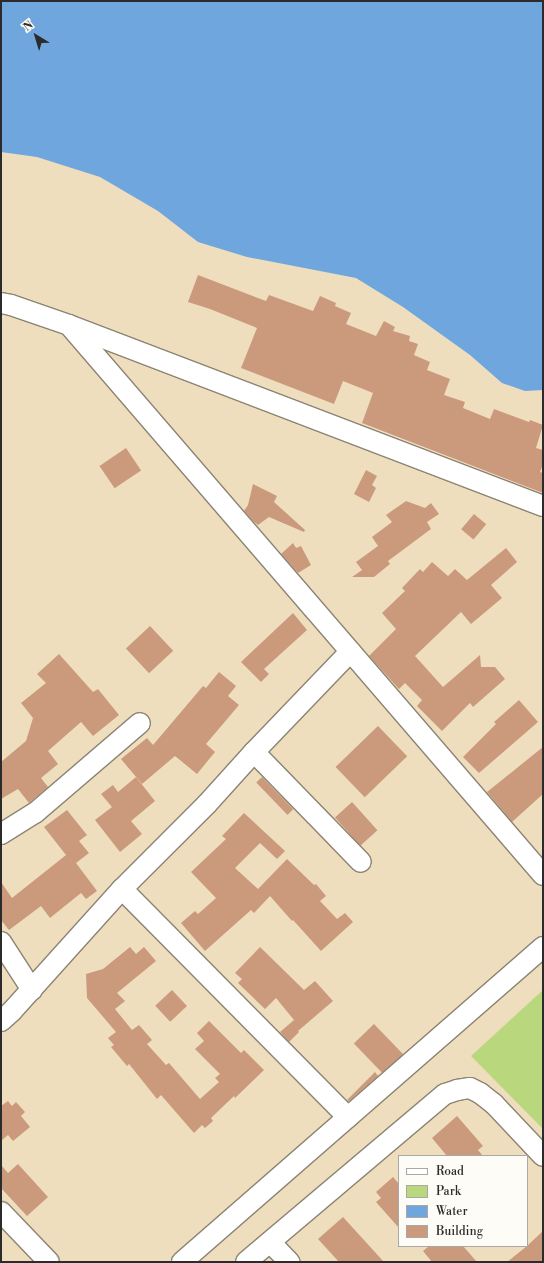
<!DOCTYPE html>
<html>
<head>
<meta charset="utf-8">
<style>
  body { margin:0 }
  #map { position:relative; width:544px; height:1263px; overflow:hidden; background:#eedebe; font-family:"Libre Bodoni",serif }
  div>[style] { position:absolute }
  [style*='--x'] { left:calc(var(--x)*1px); top:calc(var(--y)*1px); width:calc(var(--w)*1px); rotate:calc(var(--a)*1deg) }
  .green>* { inset:0; background:#b9d77d }
  .water>* { inset:0; background:#6ea6dd }
  .building>* { inset:0; background:#cb9a7d; transform-origin:0 0 }
  .roads { filter:drop-shadow(1px 0 #8c8474) drop-shadow(-1px 0 #8c8474) drop-shadow(0 1px #8c8474) drop-shadow(0 -1px #8c8474) }
  .minor>* { height:20px; margin:-10px; padding:0 10px; transform-origin:10px; border-radius:10px; background:#fff }
  span { translate:-50% -50%; white-space:nowrap; text-align:center; line-height:1.15; -webkit-text-stroke:3.5px #fdfcf7; paint-order:stroke }
  .frame { position:absolute; inset:0; border:2px solid #2b2b2b; pointer-events:none }
  .legend { position:absolute; left:398px; top:1155px; width:130px; height:92px; box-sizing:border-box; background:#fdfcf7; border:1px solid #a9a8a5; margin:0; padding:5px 7px; list-style:none; font-size:12px; color:#2b2b2b }
  .legend li { display:flex; align-items:center; gap:8px; height:20px }
  .legend b { width:20px; border:1px solid #a9a8a5 }
  .north { position:absolute; left:16px; top:16px; width:40px; height:40px; -webkit-text-stroke:3px #fdfcf7; paint-order:stroke; rotate:322deg; font-size:11px; font-weight:700; line-height:16px; text-align:center; color:#2b2b2b }
  .north::after { content:''; display:block; margin:auto; width:14px; height:18px; background:#2b2b2b; clip-path:polygon(50% 0,100% 100%,50% 72%,0 100%) }
</style>
</head>
<body>
<div id="map">
  <div class="green">
    <i style="clip-path:polygon(543px 990px,543px 1129px,471px 1056px)"></i>
  </div>
  <div class="water">
    <i style="clip-path:polygon(1px 1px,543px 1px,543px 390px,525px 391px,502px 383px,470px 355px,403px 307px,356px 278px,247px 257px,198px 242px,158px 211px,100px 177px,37px 157px,1px 152px)"></i>
  </div>
  <div class="building">
    <i style="clip-path:polygon(198px 275px,266px 301px,269px 295px,313px 311px,320px 296px,336px 303px,335px 306px,351px 313px,346px 324px,376px 336px,384px 321px,395px 327px,393px 331px,410px 336px,409px 341px,418px 344px,414px 355px,430px 362px,427px 370px,450px 379px,444px 395px,465px 402px,463px 408px,490px 419px,494px 409px,529px 422px,530px 420px,543px 425px,536px 448px,543px 450px,543px 464px,540px 472px,543px 473px,543px 493px,362px 423px,373px 393px,343px 381px,334px 404px,241px 368px,257px 328px,210px 309px,188px 302px)"></i>
    <i style="left:126px;top:448px;width:27px;height:32px;rotate:56deg"></i>
    <i style="clip-path:polygon(366px 470px,377px 476px,372px 485px,376px 488px,369px 502px,354px 494px)"></i>
    <i style="clip-path:polygon(253px 484px,277px 496px,274px 502px,305px 530px,304px 532px,269px 517px,258px 525px,254px 522px,244px 511px,248px 505px)"></i>
    <i style="clip-path:polygon(406px 501px,425px 508px,431px 503px,439px 514px,427px 522px,431px 529px,388px 561px,390px 564px,374px 577px,352px 577px,362px 570px,356px 562px,378px 546px,372px 537px,392px 522px,386px 515px)"></i>
    <i style="left:474px;top:514px;width:16px;height:20px;rotate:40deg"></i>
    <i style="clip-path:polygon(293px 543px,296px 548px,301px 546px,311px 565px,298px 573px,281px 554px)"></i>
    <i style="clip-path:polygon(506px 548px,517px 562px,491px 585px,502px 598px,471px 624px,461px 612px,415px 656px,443px 687px,480px 655px,481px 667px,495px 667px,505px 679px,473px 707px,470px 703px,442px 731px,417px 706px,422px 700px,405px 683px,399px 689px,369px 656px,396px 629px,382px 613px,405px 591px,402px 588px,420px 569px,423px 572px,432px 562px,448px 576px,455px 569px,467px 580px)"></i>
    <i style="clip-path:polygon(293px 613px,307px 630px,264px 669px,269px 674px,261px 682px,241px 662px)"></i>
    <i style="left:150px;top:626px;width:34px;height:33px;rotate:47deg"></i>
    <i style="clip-path:polygon(59px 654px,93px 692px,98px 689px,119px 715px,93px 736px,81px 722px,48px 751px,58px 764px,41px 778px,48px 787px,29px 803px,18px 789px,1px 799px,1px 762px,26px 741px,33px 718px,21px 703px,46px 683px,37px 674px)"></i>
    <i style="clip-path:polygon(219px 672px,236px 686px,228px 696px,239px 705px,206px 744px,215px 752px,197px 774px,175px 756px,142px 784px,121px 759px,147px 738px,153px 745px,203px 686px,206px 688px)"></i>
    <i style="clip-path:polygon(519px 700px,538px 722px,479px 773px,463px 757px,496px 724px,494px 722px)"></i>
    <i style="left:378px;top:726px;width:42px;height:59px;rotate:46deg"></i>
    <i style="clip-path:polygon(543px 747px,543px 794px,512px 822px,487px 792px)"></i>
    <i style="clip-path:polygon(136px 777px,155px 801px,131px 821px,142px 834px,120px 852px,95px 820px,112px 807px,101px 794px,113px 785px,118px 792px)"></i>
    <i style="left:262px;top:777px;width:45px;height:8px;rotate:46deg"></i>
    <i style="left:352px;top:802px;width:38px;height:23px;rotate:48deg"></i>
    <i style="clip-path:polygon(67px 810px,87px 835px,79px 841px,89px 853px,76px 863px,97px 891px,86px 899px,81px 893px,50px 918px,41px 906px,9px 930px,1px 920px,1px 882px,12px 898px,66px 855px,44px 827px)"></i>
    <i style="clip-path:polygon(244px 813px,285px 851px,277px 859px,260px 843px,235px 868px,258px 889px,287px 859px,314px 885px,316px 884px,326px 896px,320px 901px,337px 919px,345px 913px,353px 922px,321px 951px,293px 920px,292px 921px,270px 896px,254px 913px,251px 910px,205px 951px,181px 923px,195px 911px,198px 914px,216px 898px,191px 872px,226px 839px,222px 836px)"></i>
    <i style="clip-path:polygon(130px 947px,136px 954px,144px 947px,156px 961px,117px 993px,125px 1001px,115px 1009px,132px 1030px,139px 1025px,152px 1040px,147px 1044px,166px 1065px,169px 1063px,200px 1099px,219px 1082px,215px 1078px,220px 1074px,195px 1049px,204px 1041px,197px 1033px,209px 1021px,241px 1053px,244px 1050px,264px 1070px,235px 1098px,234px 1096px,211px 1118px,213px 1121px,205px 1128px,202px 1125px,194px 1133px,161px 1095px,157px 1099px,129px 1064px,127px 1066px,111px 1047px,114px 1045px,108px 1038px,116px 1032px,87px 998px,86px 974px,103px 969px)"></i>
    <i style="clip-path:polygon(260px 947px,304px 990px,315px 981px,333px 1001px,298px 1031px,299px 1032px,289px 1042px,280px 1032px,294px 1020px,276px 998px,265px 1009px,238px 983px,242px 979px,235px 973px)"></i>
    <i style="left:172px;top:990px;width:22px;height:23px;rotate:47deg"></i>
    <i style="left:374px;top:1024px;width:42px;height:28px;rotate:46deg"></i>
    <i style="clip-path:polygon(375px 1072px,378px 1076px,349px 1101px,347px 1100px)"></i>
    <i style="clip-path:polygon(8px 1101px,12px 1106px,16px 1102px,25px 1112px,21px 1116px,30px 1127px,13px 1141px,8px 1135px,1px 1141px,1px 1106px)"></i>
    <i style="clip-path:polygon(457px 1116px,483px 1146px,478px 1150px,483px 1156px,447px 1156px,432px 1138px)"></i>
    <i style="clip-path:polygon(18px 1164px,48px 1197px,27px 1216px,1px 1188px,1px 1165px,8px 1173px)"></i>
    <i style="clip-path:polygon(393px 1177px,399px 1184px,399px 1228px,376px 1202px,381px 1198px,376px 1192px)"></i>
    <i style="clip-path:polygon(343px 1217px,384px 1262px,339px 1262px,318px 1239px)"></i>
    <i style="clip-path:polygon(543px 1231px,543px 1262px,507px 1262px,527px 1246px)"></i>
    <i style="clip-path:polygon(429px 1246px,463px 1246px,477px 1262px,432px 1262px,423px 1251px)"></i>
  </div>
  <div class="roads">
    <div class="minor">
      <i style="--x:1;--y:303;--w:10;--a:11"></i>
      <i style="--x:11;--y:305;--w:61;--a:19"></i>
      <i style="--x:69;--y:325;--w:507;--a:20.9"></i>
      <i style="--x:69;--y:325;--w:726;--a:49.24"></i>
      <i style="--x:254;--y:752;--w:153;--a:45.8"></i>
      <i style="--x:1;--y:834;--w:40;--a:-32"></i>
      <i style="--x:35;--y:813;--w:138;--a:-40.6"></i>
      <i style="--x:122;--y:889;--w:321;--a:45.3"></i>
      <i style="--x:1;--y:942;--w:57;--a:57.1"></i>
      <i style="--x:1;--y:1021;--w:15;--a:-42"></i>
      <i style="--x:12;--y:1011;--w:164;--a:-48"></i>
      <i style="--x:122;--y:889;--w:120;--a:-45"></i>
      <i style="--x:207;--y:804;--w:70;--a:-47.9"></i>
      <i style="--x:254;--y:752;--w:139;--a:-46.2"></i>
      <i style="--x:1;--y:1212;--w:69;--a:46.2"></i>
      <i style="--x:270;--y:1242;--w:28;--a:46"></i>
      <i style="--x:182;--y:1262;--w:479;--a:-41.1"></i>
      <i style="--x:246;--y:1262;--w:260;--a:-40.2"></i>
      <i style="--x:445;--y:1094;--w:13;--a:-18"></i>
      <i style="--x:457;--y:1090;--w:13;--a:-9"></i>
      <i style="--x:470;--y:1088;--w:11;--a:27"></i>
      <i style="--x:480;--y:1093;--w:18;--a:38"></i>
      <i style="--x:494;--y:1104;--w:71;--a:46.7"></i>
    </div>
  </div>
  <div class="frame"></div>
  <ul class="legend">
  <li><b style="height:5px;background:#fff"></b>Road</li>
  <li><b style="height:11px;background:#b9d77d"></b>Park</li>
  <li><b style="height:11px;background:#6ea6dd"></b>Water</li>
  <li><b style="height:11px;background:#cb9a7d"></b>Building</li>
  </ul>
  <div class="north">N</div>
</div>
</body>
</html>
